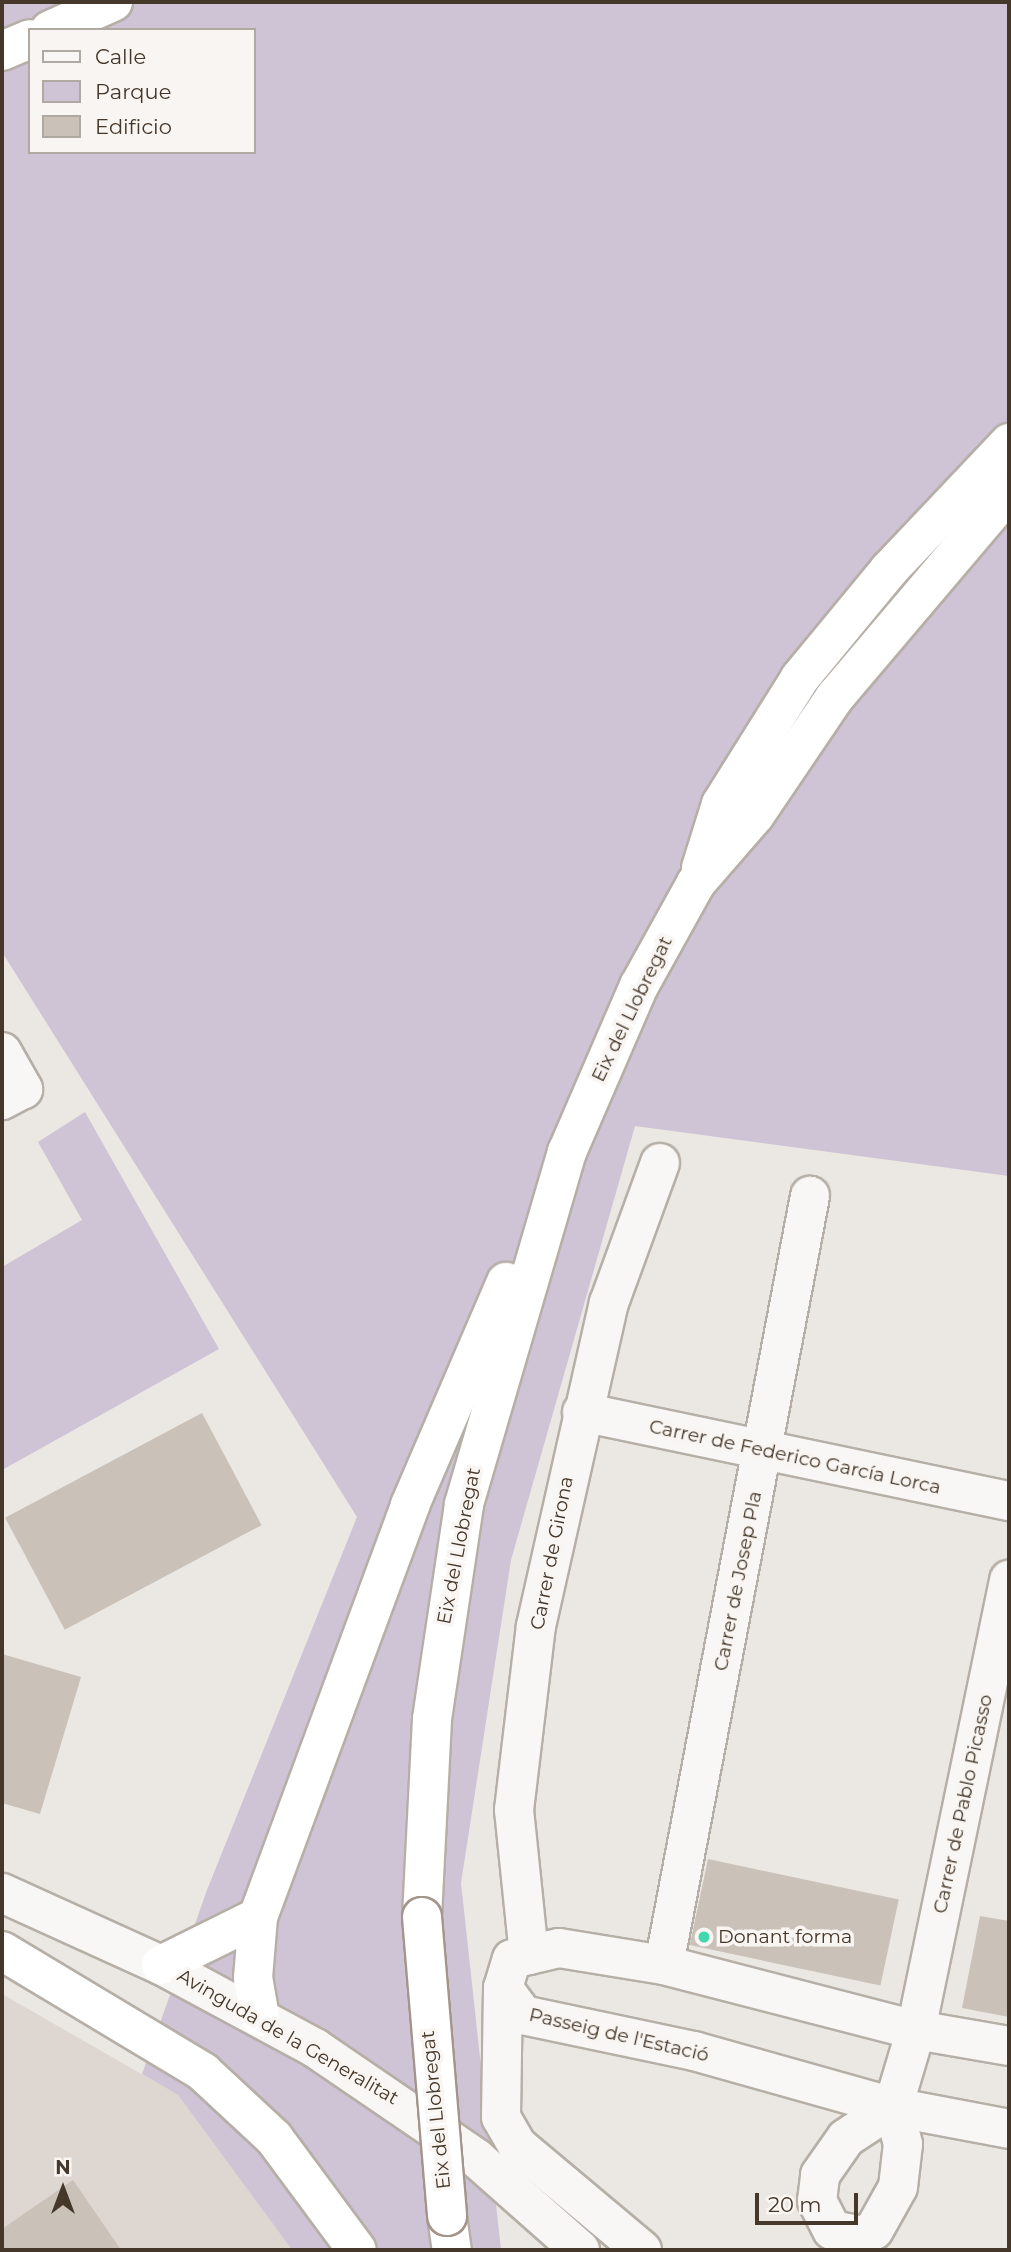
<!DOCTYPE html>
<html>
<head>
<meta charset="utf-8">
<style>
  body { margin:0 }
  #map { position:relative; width:1011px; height:2252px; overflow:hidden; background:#ebe7e2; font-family:Montserrat,sans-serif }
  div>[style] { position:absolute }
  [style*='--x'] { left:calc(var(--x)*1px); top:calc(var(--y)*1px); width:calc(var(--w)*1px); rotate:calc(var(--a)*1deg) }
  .built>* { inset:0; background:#ded6d0 }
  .green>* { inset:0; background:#cfc3d6 }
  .building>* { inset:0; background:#cac1b9; transform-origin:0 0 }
  .roads { filter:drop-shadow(2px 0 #b6afa7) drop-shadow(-2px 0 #b6afa7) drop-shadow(0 2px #b6afa7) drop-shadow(0 -2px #b6afa7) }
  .minor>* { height:38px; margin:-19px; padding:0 19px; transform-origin:19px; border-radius:19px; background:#f9f7f5 }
  .highway>* { height:38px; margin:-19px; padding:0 19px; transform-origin:19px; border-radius:19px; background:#fff }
  .bridges { filter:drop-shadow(2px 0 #a39589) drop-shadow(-2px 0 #a39589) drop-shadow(0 2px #a39589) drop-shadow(0 -2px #a39589) }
  .highway-bridge>* { height:38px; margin:-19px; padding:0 19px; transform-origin:19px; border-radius:19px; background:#fff }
  .dots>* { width:19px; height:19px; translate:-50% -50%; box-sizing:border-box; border:4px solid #f8f5f2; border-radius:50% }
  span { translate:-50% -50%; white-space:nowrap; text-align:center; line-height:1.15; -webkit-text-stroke:7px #f8f5f2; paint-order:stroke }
  .street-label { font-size:19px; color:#453729 }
  .poi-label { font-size:19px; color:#453729 }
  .left { translate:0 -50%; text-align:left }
  .frame { position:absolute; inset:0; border:4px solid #453729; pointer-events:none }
  .legend { position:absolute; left:28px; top:28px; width:228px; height:126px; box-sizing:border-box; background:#f8f5f2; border:2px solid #b0a9a2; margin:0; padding:9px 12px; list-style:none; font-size:21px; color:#453729 }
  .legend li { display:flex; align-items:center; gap:14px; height:35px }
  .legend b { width:35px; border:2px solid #b0a9a2 }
  .north { position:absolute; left:28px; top:2154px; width:70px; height:70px; -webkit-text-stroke:5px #f8f5f2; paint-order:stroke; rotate:0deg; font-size:19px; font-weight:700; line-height:28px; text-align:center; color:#453729 }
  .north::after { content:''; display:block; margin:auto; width:24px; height:32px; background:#453729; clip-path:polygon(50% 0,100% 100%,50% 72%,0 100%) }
  .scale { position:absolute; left:755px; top:2193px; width:103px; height:32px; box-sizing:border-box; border:4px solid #453729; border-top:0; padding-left:9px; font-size:21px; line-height:24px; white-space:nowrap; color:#453729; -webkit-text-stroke:5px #f8f5f2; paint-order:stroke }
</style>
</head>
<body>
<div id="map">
  <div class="built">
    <i style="clip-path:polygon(2px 1994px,178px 2095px,292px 2250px,2px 2250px)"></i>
  </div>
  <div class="green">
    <i style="clip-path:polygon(evenodd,2px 2px,1009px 2px,1009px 1176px,635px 1126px,511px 1560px,461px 1883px,501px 2250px,292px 2250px,178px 2095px,142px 2074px,207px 1890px,357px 1517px,2px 952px,2px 2px,30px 30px,254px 30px,254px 152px,30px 152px,30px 30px)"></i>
    <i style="clip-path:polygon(85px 1112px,219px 1349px,2px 1470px,2px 1267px,82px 1220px,38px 1142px)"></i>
  </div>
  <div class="building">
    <i style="left:202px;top:1413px;width:127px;height:223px;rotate:62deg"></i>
    <i style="clip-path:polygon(2px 1654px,81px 1677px,40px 1814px,2px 1803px)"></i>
    <i style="left:708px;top:1859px;width:195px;height:88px;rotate:12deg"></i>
    <i style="clip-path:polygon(980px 1916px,1009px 1921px,1009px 2017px,962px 2008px)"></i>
    <i style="clip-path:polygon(73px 2180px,121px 2250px,2px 2250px,2px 2229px)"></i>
  </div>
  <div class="roads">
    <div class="minor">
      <i style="--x:2;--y:1052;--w:43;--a:60.4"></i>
      <i style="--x:23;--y:1089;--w:24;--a:152"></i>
      <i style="--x:582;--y:1412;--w:436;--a:11.8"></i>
      <i style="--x:2;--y:1893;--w:175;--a:24.4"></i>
      <i style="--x:161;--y:1965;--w:175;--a:28.3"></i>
      <i style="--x:315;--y:2048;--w:195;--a:34.3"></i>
      <i style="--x:476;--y:2158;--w:139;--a:41.5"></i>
      <i style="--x:529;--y:1955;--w:146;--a:-95.9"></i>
      <i style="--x:514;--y:1810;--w:185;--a:-83.2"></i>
      <i style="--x:536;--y:1626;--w:331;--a:-77.3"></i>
      <i style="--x:609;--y:1303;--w:149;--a:-70"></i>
      <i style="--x:664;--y:1965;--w:783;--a:-79.25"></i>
      <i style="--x:503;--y:1988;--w:34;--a:53"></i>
      <i style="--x:523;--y:2015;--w:175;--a:11.9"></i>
      <i style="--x:694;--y:2051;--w:207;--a:15.7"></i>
      <i style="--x:893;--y:2107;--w:118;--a:10.7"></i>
      <i style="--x:893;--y:2107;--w:80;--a:-73.4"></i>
      <i style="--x:916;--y:2030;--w:460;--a:-78.3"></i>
      <i style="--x:832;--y:2230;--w:31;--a:11"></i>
      <i style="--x:862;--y:2236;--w:13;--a:-27"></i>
      <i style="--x:874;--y:2230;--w:49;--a:-60.8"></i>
      <i style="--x:898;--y:2187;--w:43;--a:-83.4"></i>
      <i style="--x:903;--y:2144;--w:38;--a:-105"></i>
      <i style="--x:832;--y:2230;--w:33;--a:-117"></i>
      <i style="--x:817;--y:2201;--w:26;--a:-83"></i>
      <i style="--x:820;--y:2175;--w:45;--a:-54.9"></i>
      <i style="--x:846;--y:2138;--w:56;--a:-33.4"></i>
      <i style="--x:642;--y:2250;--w:163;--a:-140"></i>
      <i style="--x:517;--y:2145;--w:32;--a:-120"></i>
      <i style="--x:501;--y:2117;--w:129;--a:-89.1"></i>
      <i style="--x:503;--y:1988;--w:30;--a:-73"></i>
      <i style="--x:512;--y:1959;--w:48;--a:-13.2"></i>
      <i style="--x:559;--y:1948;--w:106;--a:9.2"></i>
      <i style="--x:664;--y:1965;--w:260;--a:14.5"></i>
      <i style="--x:916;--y:2030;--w:94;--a:9.8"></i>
    </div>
    <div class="highway">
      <i style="--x:50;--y:30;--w:69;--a:-24"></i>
      <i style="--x:2;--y:51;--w:30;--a:-23"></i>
      <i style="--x:701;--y:868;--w:67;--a:-72.6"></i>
      <i style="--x:721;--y:804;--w:149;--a:-57.9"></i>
      <i style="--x:800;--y:678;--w:140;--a:-50.5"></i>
      <i style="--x:889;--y:570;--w:175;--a:-46.6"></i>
      <i style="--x:422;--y:1917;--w:198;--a:-87.1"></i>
      <i style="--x:432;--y:1719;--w:217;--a:-81.5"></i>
      <i style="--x:464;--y:1504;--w:367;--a:-73.7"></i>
      <i style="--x:567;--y:1152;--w:181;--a:-66.6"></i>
      <i style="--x:639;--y:986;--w:118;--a:-61"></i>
      <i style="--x:696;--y:883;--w:90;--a:-49.1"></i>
      <i style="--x:755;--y:815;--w:143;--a:-55.9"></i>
      <i style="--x:835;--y:697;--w:269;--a:-49.7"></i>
      <i style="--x:2;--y:1951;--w:235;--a:31"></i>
      <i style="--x:203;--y:2072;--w:97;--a:42.9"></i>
      <i style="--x:274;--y:2138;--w:139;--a:53.5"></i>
      <i style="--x:161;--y:1965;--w:108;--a:-26.3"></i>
      <i style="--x:260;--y:2017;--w:40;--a:-100"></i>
      <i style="--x:253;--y:1978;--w:61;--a:-85.3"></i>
      <i style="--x:258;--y:1917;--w:439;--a:-69.7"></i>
      <i style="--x:410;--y:1505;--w:243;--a:-66.7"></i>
      <i style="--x:447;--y:2216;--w:34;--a:82"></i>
    </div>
  </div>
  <div class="bridges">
    <div class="highway-bridge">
      <i style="--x:422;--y:1917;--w:300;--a:85.2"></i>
    </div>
  </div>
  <div class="dots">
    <i style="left:704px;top:1937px;background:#41d7ad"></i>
  </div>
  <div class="street-label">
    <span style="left:632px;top:1009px;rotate:-64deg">Eix del Llobregat</span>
    <span style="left:795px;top:1457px;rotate:12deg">Carrer de Federico García Lorca</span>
    <span style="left:459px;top:1546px;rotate:-79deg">Eix del Llobregat</span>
    <span style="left:552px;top:1553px;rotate:-79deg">Carrer de Girona</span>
    <span style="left:738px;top:1581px;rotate:-79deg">Carrer de Josep Pla</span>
    <span style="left:963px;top:1804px;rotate:-78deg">Carrer de Pablo Picasso</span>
    <span style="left:619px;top:2035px;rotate:13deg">Passeig de l'Estació</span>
    <span style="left:288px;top:2037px;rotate:30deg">Avinguda de la Generalitat</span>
    <span style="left:436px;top:2110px;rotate:-96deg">Eix del Llobregat</span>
  </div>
  <div class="poi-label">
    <span class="left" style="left:718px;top:1937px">Donant forma</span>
  </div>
  <div class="frame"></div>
  <ul class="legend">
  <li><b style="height:9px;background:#f9f7f5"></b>Calle</li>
  <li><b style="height:19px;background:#cfc3d6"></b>Parque</li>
  <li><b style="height:19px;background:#cac1b9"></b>Edificio</li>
  </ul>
  <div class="north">N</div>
  <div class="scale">20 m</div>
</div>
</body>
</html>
